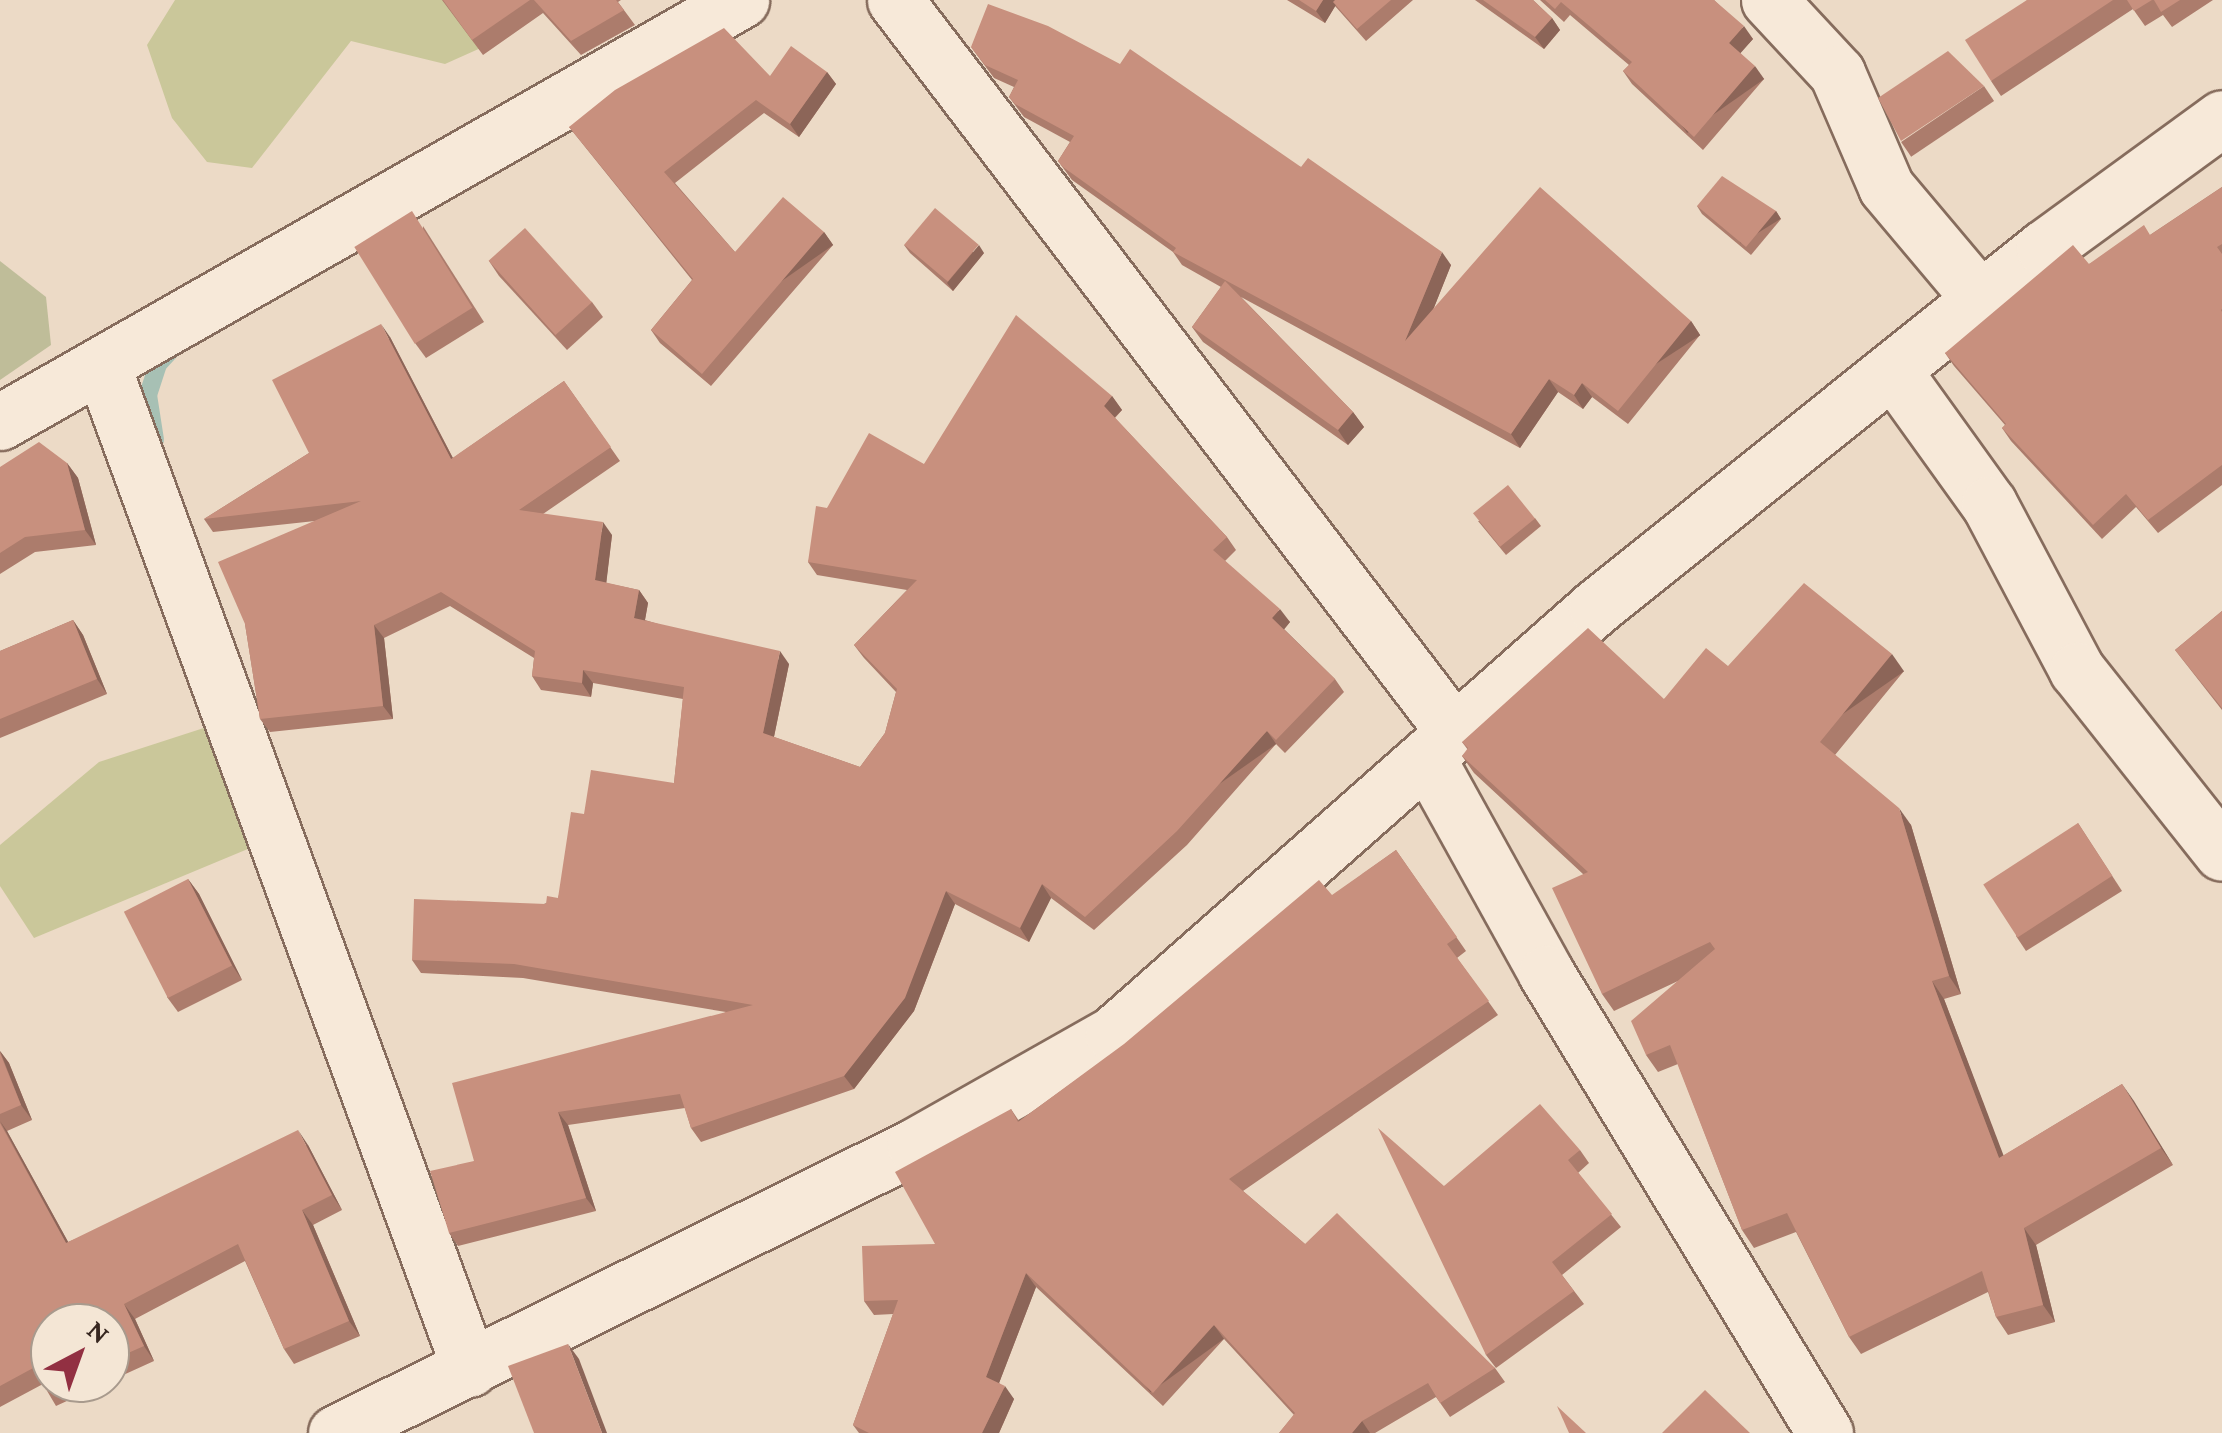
<!DOCTYPE html>
<html>
<head>
<meta charset="utf-8">
<style>
  body { margin:0 }
  #map { position:relative; width:2222px; height:1433px; overflow:hidden; background:#ecdac6; font-family:"Crimson Pro",serif }
  div>[style] { position:absolute }
  [style*='--x'] { left:calc(var(--x)*1px); top:calc(var(--y)*1px); width:calc(var(--w)*1px); rotate:calc(var(--a)*1deg) }
  .green>* { inset:0; background:#cac79a }
  .cemetery>* { inset:0; background:#bfbd99 }
  .stream>* { height:18px; margin:-9px; padding:0 9px; transform-origin:9px; border-radius:9px; background:#a7c0b4 }
  .roads { filter:drop-shadow(2px 0 #866c5d) drop-shadow(-2px 0 #866c5d) drop-shadow(0 2px #866c5d) drop-shadow(0 -2px #866c5d) }
  .minor>* { height:55px; margin:-27.5px; padding:0 27.5px; transform-origin:27.5px; border-radius:27.5px; background:#f7e9d9 }
  .wall>* { inset:0; background:#ac7c6c; transform-origin:0 0 }
  .shaded-wall>* { inset:0; background:#8c6558; transform-origin:0 0 }
  .building>* { inset:0; background:#c8907e; transform-origin:0 0 }
  span { translate:-50% -50%; white-space:nowrap; text-align:center; line-height:1.15; -webkit-text-stroke:8px #f4e6d5; paint-order:stroke }
  .north { position:absolute; left:30px; top:1303px; width:100px; height:100px; box-sizing:border-box; background:#f4e6d5; border:2px solid #a89a8d; border-radius:50%; rotate:41deg; font-size:28px; font-weight:700; line-height:40px; text-align:center; color:#372720 }
  .north::after { content:''; display:block; margin:auto; width:35px; height:45px; background:#923042; clip-path:polygon(50% 0,100% 100%,50% 72%,0 100%) }
</style>
</head>
<body>
<div id="map">
  <div class="green">
    <i style="clip-path:polygon(175px 0,495px 0,483px 47px,445px 64px,351px 41px,252px 168px,207px 162px,172px 118px,147px 45px)"></i>
    <i style="clip-path:polygon(213px 725px,255px 846px,34px 938px,0 886px,0 845px,99px 762px)"></i>
  </div>
  <div class="cemetery">
    <i style="clip-path:polygon(0 261px,46px 297px,51px 345px,0 380px)"></i>
  </div>
  <div class="stream">
    <i style="--x:155;--y:440;--w:46;--a:-98.8"></i>
    <i style="--x:148;--y:395;--w:33;--a:-72"></i>
    <i style="--x:158;--y:364;--w:26;--a:-47"></i>
  </div>
  <div class="roads">
    <div class="minor">
      <i style="--x:895;--y:0;--w:917;--a:52.62"></i>
      <i style="--x:1769;--y:0;--w:100;--a:47"></i>
      <i style="--x:1837;--y:73;--w:124;--a:66.7"></i>
      <i style="--x:1886;--y:187;--w:148;--a:49.9"></i>
      <i style="--x:102;--y:365;--w:1069;--a:69.87"></i>
      <i style="--x:1894;--y:372;--w:163;--a:54.3"></i>
      <i style="--x:1989;--y:504;--w:188;--a:62.1"></i>
      <i style="--x:2077;--y:670;--w:233;--a:51.6"></i>
      <i style="--x:0;--y:422;--w:853;--a:-29.66"></i>
      <i style="--x:1427;--y:758;--w:246;--a:61"></i>
      <i style="--x:1546;--y:973;--w:538;--a:58.76"></i>
      <i style="--x:336;--y:1433;--w:646;--a:-26.37"></i>
      <i style="--x:915;--y:1146;--w:227;--a:-29.5"></i>
      <i style="--x:1113;--y:1034;--w:645;--a:-41.48"></i>
      <i style="--x:1596;--y:607;--w:574;--a:-38.71"></i>
      <i style="--x:2044;--y:248;--w:220;--a:-36.1"></i>
    </div>
  </div>
  <div class="wall">
    <i style="clip-path:polygon(442px 0,621px 0,618px 2px,635px 25px,581px 55px,543px 13px,483px 55px)"></i>
    <i style="clip-path:polygon(1287px 0,1413px 0,1366px 41px,1335px 6px,1325px 23px)"></i>
    <i style="clip-path:polygon(1475px 0,1533px 0,1552px 18px,1560px 30px,1544px 49px)"></i>
    <i style="clip-path:polygon(1540px 0,1714px 0,1753px 39px,1740px 53px,1764px 79px,1703px 150px,1632px 84px,1623px 71px,1629px 65px,1570px 15px,1564px 22px)"></i>
    <i style="clip-path:polygon(2027px 0,2213px 0,2172px 27px,2163px 15px,2145px 26px,2133px 9px,2001px 96px,1991px 81px)"></i>
    <i style="clip-path:polygon(971px 47px,1301px 167px,1451px 265px,1433px 310px,1691px 321px,1700px 335px,1628px 424px,1592px 397px,1583px 409px,1558px 392px,1520px 448px,1241px 297px,1353px 412px,1364px 427px,1348px 445px,1203px 342px,1192px 327px,1221px 287px,1182px 265px,1173px 252px,1072px 180px,1058px 161px,1070px 142px,1024px 117px,1009px 97px,1014px 87px,994px 78px)"></i>
    <i style="clip-path:polygon(827px 72px,836px 84px,799px 137px,764px 113px,675px 183px,735px 252px,824px 232px,833px 245px,711px 386px,660px 343px,651px 330px,692px 280px,569px 127px,770px 76px)"></i>
    <i style="left:1984px;top:86px;width:18px;height:100px;rotate:56deg"></i>
    <i style="clip-path:polygon(2222px 187px,2222px 485px,2158px 533px,2136px 507px,2102px 539px,2011px 441px,2002px 428px,2005px 425px,1954px 366px,1945px 353px,2089px 264px,2150px 235px)"></i>
    <i style="clip-path:polygon(1697px 206px,1776px 211px,1781px 219px,1751px 255px,1702px 214px)"></i>
    <i style="clip-path:polygon(423px 226px,484px 322px,426px 358px,415px 343px)"></i>
    <i style="clip-path:polygon(904px 245px,984px 253px,953px 291px,910px 253px)"></i>
    <i style="clip-path:polygon(489px 261px,592px 302px,603px 317px,567px 350px,499px 276px)"></i>
    <i style="clip-path:polygon(390px 337px,453px 458px,564px 381px,620px 461px,543px 514px,612px 535px,606px 583px,639px 590px,648px 603px,645px 620px,789px 664px,774px 737px,860px 767px,885px 733px,896px 692px,864px 658px,854px 645px,907px 590px,817px 575px,808px 562px,827px 508px,924px 464px,1112px 396px,1122px 410px,1115px 418px,1227px 537px,1236px 550px,1225px 561px,1290px 622px,1284px 629px,1335px 679px,1344px 692px,1285px 753px,1276px 744px,1187px 845px,1094px 930px,1051px 898px,1029px 942px,955px 904px,914px 1011px,854px 1089px,701px 1142px,691px 1128px,685px 1108px,568px 1125px,596px 1211px,458px 1246px,449px 1233px,474px 1161px,726px 1012px,523px 978px,421px 973px,412px 960px,558px 898px,584px 814px,674px 783px,683px 699px,593px 683px,591px 697px,541px 690px,532px 676px,534px 658px,450px 606px,384px 638px,393px 719px,270px 732px,260px 719px,245px 624px,315px 521px,213px 532px,204px 519px,309px 453px)"></i>
    <i style="clip-path:polygon(67px 463px,78px 478px,96px 545px,35px 552px,0 574px,0 467px)"></i>
    <i style="clip-path:polygon(1535px 518px,1541px 526px,1506px 555px,1478px 521px)"></i>
    <i style="clip-path:polygon(2222px 611px,2222px 710px,2175px 650px)"></i>
    <i style="clip-path:polygon(73px 620px,83px 635px,107px 694px,0 738px,0 651px)"></i>
    <i style="clip-path:polygon(1728px 666px,1904px 671px,1835px 755px,1911px 825px,1961px 994px,1944px 999px,2003px 1156px,2122px 1084px,2173px 1165px,2036px 1245px,2055px 1322px,2008px 1335px,1996px 1317px,1988px 1292px,1861px 1354px,1849px 1337px,1796px 1232px,1754px 1248px,1742px 1230px,1678px 1064px,1658px 1072px,1646px 1055px,1678px 981px,1614px 1011px,1602px 994px,1583px 874px,1474px 773px,1462px 756px,1468px 750px,1462px 742px,1664px 699px)"></i>
    <i style="clip-path:polygon(2078px 823px,2122px 891px,2026px 951px,2016px 936px)"></i>
    <i style="clip-path:polygon(1396px 850px,1466px 951px,1457px 958px,1498px 1015px,1243px 1191px,1305px 1244px,1495px 1368px,1505px 1382px,1450px 1417px,1436px 1397px,1375px 1433px,1279px 1433px,1294px 1415px,1224px 1339px,1163px 1406px,1036px 1287px,999px 1383px,1014px 1399px,999px 1433px,859px 1433px,853px 1425px,893px 1314px,874px 1315px,864px 1301px,935px 1244px,1011px 1109px,1019px 1121px)"></i>
    <i style="clip-path:polygon(188px 879px,199px 894px,242px 980px,178px 1012px,167px 997px)"></i>
    <i style="clip-path:polygon(0 1051px,9px 1063px,32px 1120px,7px 1131px,68px 1242px,308px 1145px,342px 1210px,313px 1225px,360px 1336px,294px 1364px,284px 1349px,245px 1261px,135px 1319px,154px 1361px,110px 1381px,110px 1323px,50px 1383px,106px 1383px,56px 1406px,43px 1384px,0 1407px)"></i>
    <i style="clip-path:polygon(1580px 1150px,1589px 1163px,1578px 1173px,1621px 1227px,1562px 1275px,1584px 1304px,1496px 1368px,1486px 1355px,1444px 1186px)"></i>
  </div>
  <div class="shaded-wall">
    <i style="clip-path:polygon(1323px 0,1339px 0,1325px 23px,1316px 11px)"></i>
    <i style="clip-path:polygon(1552px 18px,1560px 30px,1544px 49px,1535px 37px)"></i>
    <i style="clip-path:polygon(1744px 26px,1753px 39px,1738px 56px,1729px 43px)"></i>
    <i style="left:1755px;top:66px;width:16px;height:94px;rotate:55deg"></i>
    <i style="clip-path:polygon(827px 72px,836px 84px,799px 137px,790px 124px)"></i>
    <i style="left:1776px;top:211px;width:9px;height:47px;rotate:58deg"></i>
    <i style="left:824px;top:232px;width:16px;height:187px;rotate:55deg"></i>
    <i style="clip-path:polygon(979px 245px,984px 253px,953px 291px,947px 283px)"></i>
    <i style="clip-path:polygon(1442px 252px,1451px 265px,1415px 355px,1405px 341px)"></i>
    <i style="left:1691px;top:321px;width:17px;height:116px;rotate:57deg"></i>
    <i style="clip-path:polygon(381px 324px,390px 337px,460px 472px,451px 459px)"></i>
    <i style="clip-path:polygon(1549px 379px,1558px 392px,1520px 448px,1511px 434px)"></i>
    <i style="clip-path:polygon(1582px 383px,1592px 397px,1583px 409px,1574px 395px)"></i>
    <i style="clip-path:polygon(1112px 396px,1122px 410px,1113px 419px,1104px 406px)"></i>
    <i style="clip-path:polygon(1353px 412px,1364px 427px,1348px 445px,1338px 430px)"></i>
    <i style="clip-path:polygon(67px 463px,78px 478px,96px 545px,85px 530px)"></i>
    <i style="clip-path:polygon(603px 522px,612px 535px,605px 594px,595px 580px)"></i>
    <i style="clip-path:polygon(639px 590px,648px 603px,643px 631px,634px 618px)"></i>
    <i style="clip-path:polygon(1280px 609px,1290px 622px,1282px 632px,1272px 618px)"></i>
    <i style="clip-path:polygon(73px 620px,83px 635px,107px 694px,97px 679px)"></i>
    <i style="clip-path:polygon(374px 625px,384px 638px,393px 719px,383px 706px)"></i>
    <i style="clip-path:polygon(780px 651px,789px 664px,772px 746px,763px 733px)"></i>
    <i style="left:1892px;top:654px;width:21px;height:114px;rotate:55deg"></i>
    <i style="clip-path:polygon(583px 670px,593px 683px,591px 697px,582px 683px)"></i>
    <i style="left:1267px;top:731px;width:16px;height:135px;rotate:55deg"></i>
    <i style="clip-path:polygon(1899px 808px,1911px 825px,1961px 994px,1949px 976px)"></i>
    <i style="clip-path:polygon(188px 879px,199px 894px,242px 980px,232px 965px)"></i>
    <i style="clip-path:polygon(1042px 884px,1051px 898px,1029px 942px,1020px 928px)"></i>
    <i style="clip-path:polygon(946px 891px,955px 904px,914px 1011px,854px 1089px,844px 1076px)"></i>
    <i style="clip-path:polygon(1932px 981px,1944px 999px,2011px 1175px,1999px 1158px)"></i>
    <i style="clip-path:polygon(0 1051px,9px 1063px,32px 1120px,21px 1105px)"></i>
    <i style="clip-path:polygon(2122px 1084px,2134px 1101px,2173px 1165px,2161px 1148px)"></i>
    <i style="clip-path:polygon(558px 1112px,568px 1125px,596px 1211px,586px 1198px)"></i>
    <i style="clip-path:polygon(0 1121px,7px 1131px,77px 1258px,66px 1243px)"></i>
    <i style="clip-path:polygon(298px 1130px,308px 1145px,342px 1210px,332px 1195px)"></i>
    <i style="clip-path:polygon(302px 1210px,313px 1225px,360px 1336px,349px 1321px)"></i>
    <i style="clip-path:polygon(2024px 1228px,2036px 1245px,2055px 1322px,2043px 1305px)"></i>
    <i style="clip-path:polygon(1026px 1273px,1036px 1287px,996px 1391px,986px 1377px)"></i>
    <i style="clip-path:polygon(124px 1304px,135px 1319px,154px 1361px,144px 1346px)"></i>
    <i style="left:1214px;top:1325px;width:17px;height:91px;rotate:54deg"></i>
    <i style="clip-path:polygon(568px 1344px,579px 1359px,607px 1433px,602px 1433px)"></i>
    <i style="clip-path:polygon(1005px 1386px,1014px 1399px,999px 1433px,982px 1433px)"></i>
    <i style="clip-path:polygon(1362px 1421px,1370px 1433px,1352px 1433px)"></i>
  </div>
  <div class="building">
    <i style="clip-path:polygon(443px 0,530px 0,472px 40px)"></i>
    <i style="clip-path:polygon(534px 0,616px 0,624px 10px,571px 41px)"></i>
    <i style="clip-path:polygon(1299px 0,1323px 0,1316px 11px)"></i>
    <i style="clip-path:polygon(1335px 0,1391px 0,1357px 29px,1333px 2px)"></i>
    <i style="clip-path:polygon(1483px 0,1533px 0,1552px 18px,1535px 37px)"></i>
    <i style="clip-path:polygon(1545px 0,1714px 0,1744px 26px,1729px 43px,1755px 66px,1694px 137px,1623px 71px,1632px 62px,1561px 2px,1555px 9px)"></i>
    <i style="clip-path:polygon(2027px 0,2113px 0,1991px 81px,1965px 40px)"></i>
    <i style="clip-path:polygon(2127px 0,2152px 0,2134px 11px)"></i>
    <i style="clip-path:polygon(2154px 0,2180px 0,2161px 12px)"></i>
    <i style="clip-path:polygon(988px 4px,1048px 26px,1120px 64px,1130px 49px,1301px 167px,1308px 158px,1442px 252px,1405px 341px,1540px 187px,1691px 321px,1618px 411px,1582px 383px,1574px 395px,1549px 379px,1511px 434px,1173px 252px,1176px 248px,1063px 167px,1058px 161px,1074px 136px,1015px 104px,1009px 97px,1018px 80px,985px 65px,971px 47px)"></i>
    <i style="clip-path:polygon(724px 28px,770px 76px,791px 46px,827px 72px,790px 124px,756px 100px,664px 172px,735px 252px,783px 197px,824px 232px,702px 374px,651px 330px,693px 279px,569px 127px,615px 90px)"></i>
    <i style="clip-path:polygon(1948px 51px,1984px 86px,1901px 141px,1878px 98px)"></i>
    <i style="clip-path:polygon(1722px 176px,1776px 211px,1746px 247px,1697px 206px)"></i>
    <i style="clip-path:polygon(2222px 187px,2222px 244px,2217px 247px,2222px 254px,2222px 309px,2221px 310px,2222px 312px,2222px 465px,2148px 520px,2126px 494px,2093px 525px,2002px 428px,2006px 424px,1945px 353px,2073px 245px,2089px 264px,2144px 225px,2150px 235px)"></i>
    <i style="left:935px;top:208px;width:57px;height:48px;rotate:40deg"></i>
    <i style="left:412px;top:211px;width:114px;height:68px;rotate:58deg"></i>
    <i style="left:525px;top:228px;width:100px;height:49px;rotate:48deg"></i>
    <i style="clip-path:polygon(1225px 281px,1353px 412px,1338px 430px,1192px 327px)"></i>
    <i style="clip-path:polygon(1016px 315px,1112px 396px,1104px 406px,1227px 537px,1213px 550px,1280px 609px,1272px 618px,1335px 679px,1276px 740px,1267px 731px,1177px 831px,1085px 917px,1042px 884px,1020px 928px,946px 891px,905px 998px,844px 1076px,691px 1128px,680px 1094px,558px 1112px,586px 1198px,449px 1233px,430px 1171px,474px 1161px,452px 1083px,753px 1005px,514px 964px,412px 960px,414px 899px,546px 904px,547px 896px,558px 898px,571px 812px,584px 814px,591px 770px,674px 783px,684px 687px,583px 670px,582px 683px,532px 676px,535px 651px,441px 592px,374px 625px,383px 706px,260px 719px,245px 624px,218px 562px,361px 501px,204px 519px,309px 453px,272px 380px,381px 324px,451px 459px,564px 381px,611px 447px,519px 510px,603px 522px,595px 580px,639px 590px,634px 618px,780px 651px,763px 733px,860px 767px,885px 733px,897px 689px,854px 645px,917px 580px,808px 562px,816px 506px,827px 508px,869px 433px,924px 464px)"></i>
    <i style="clip-path:polygon(39px 442px,67px 463px,85px 530px,25px 537px,0 553px,0 467px)"></i>
    <i style="left:1508px;top:485px;width:43px;height:45px;rotate:51deg"></i>
    <i style="clip-path:polygon(1804px 583px,1892px 654px,1820px 742px,1899px 808px,1949px 976px,1932px 981px,1999px 1158px,2122px 1084px,2161px 1148px,2024px 1228px,2043px 1305px,1996px 1317px,1982px 1271px,1849px 1337px,1787px 1213px,1742px 1230px,1670px 1045px,1646px 1055px,1631px 1021px,1715px 949px,1710px 942px,1602px 994px,1552px 888px,1588px 872px,1462px 756px,1468px 748px,1462px 742px,1588px 628px,1664px 699px,1706px 648px,1728px 666px)"></i>
    <i style="clip-path:polygon(2222px 611px,2222px 708px,2175px 650px)"></i>
    <i style="clip-path:polygon(73px 620px,97px 679px,0 719px,0 651px)"></i>
    <i style="left:2078px;top:823px;width:63px;height:113px;rotate:57deg"></i>
    <i style="clip-path:polygon(1396px 850px,1457px 937px,1447px 944px,1489px 1001px,1229px 1179px,1305px 1244px,1337px 1213px,1495px 1368px,1440px 1403px,1428px 1383px,1362px 1421px,1352px 1433px,1279px 1433px,1295px 1413px,1214px 1325px,1153px 1393px,1026px 1273px,986px 1377px,1005px 1386px,982px 1433px,869px 1433px,853px 1425px,898px 1300px,864px 1301px,862px 1246px,935px 1244px,895px 1172px,1011px 1109px,1018px 1122px,1124px 1044px,1319px 880px,1332px 895px)"></i>
    <i style="left:188px;top:879px;width:97px;height:72px;rotate:63deg"></i>
    <i style="clip-path:polygon(0 1053px,21px 1105px,0 1114px)"></i>
    <i style="clip-path:polygon(1540px 1104px,1580px 1150px,1568px 1160px,1612px 1214px,1552px 1262px,1574px 1291px,1486px 1355px,1378px 1128px,1444px 1186px)"></i>
    <i style="clip-path:polygon(0 1123px,66px 1243px,298px 1130px,332px 1195px,302px 1210px,349px 1321px,284px 1349px,238px 1244px,124px 1304px,144px 1346px,110px 1361px,110px 1323px,50px 1323px,50px 1383px,62px 1383px,46px 1390px,35px 1367px,0 1386px)"></i>
    <i style="clip-path:polygon(568px 1344px,602px 1433px,534px 1433px,508px 1366px)"></i>
    <i style="clip-path:polygon(1705px 1390px,1750px 1433px,1662px 1433px)"></i>
    <i style="clip-path:polygon(1557px 1406px,1586px 1433px,1569px 1433px)"></i>
  </div>
  <div class="north">N</div>
</div>
</body>
</html>
